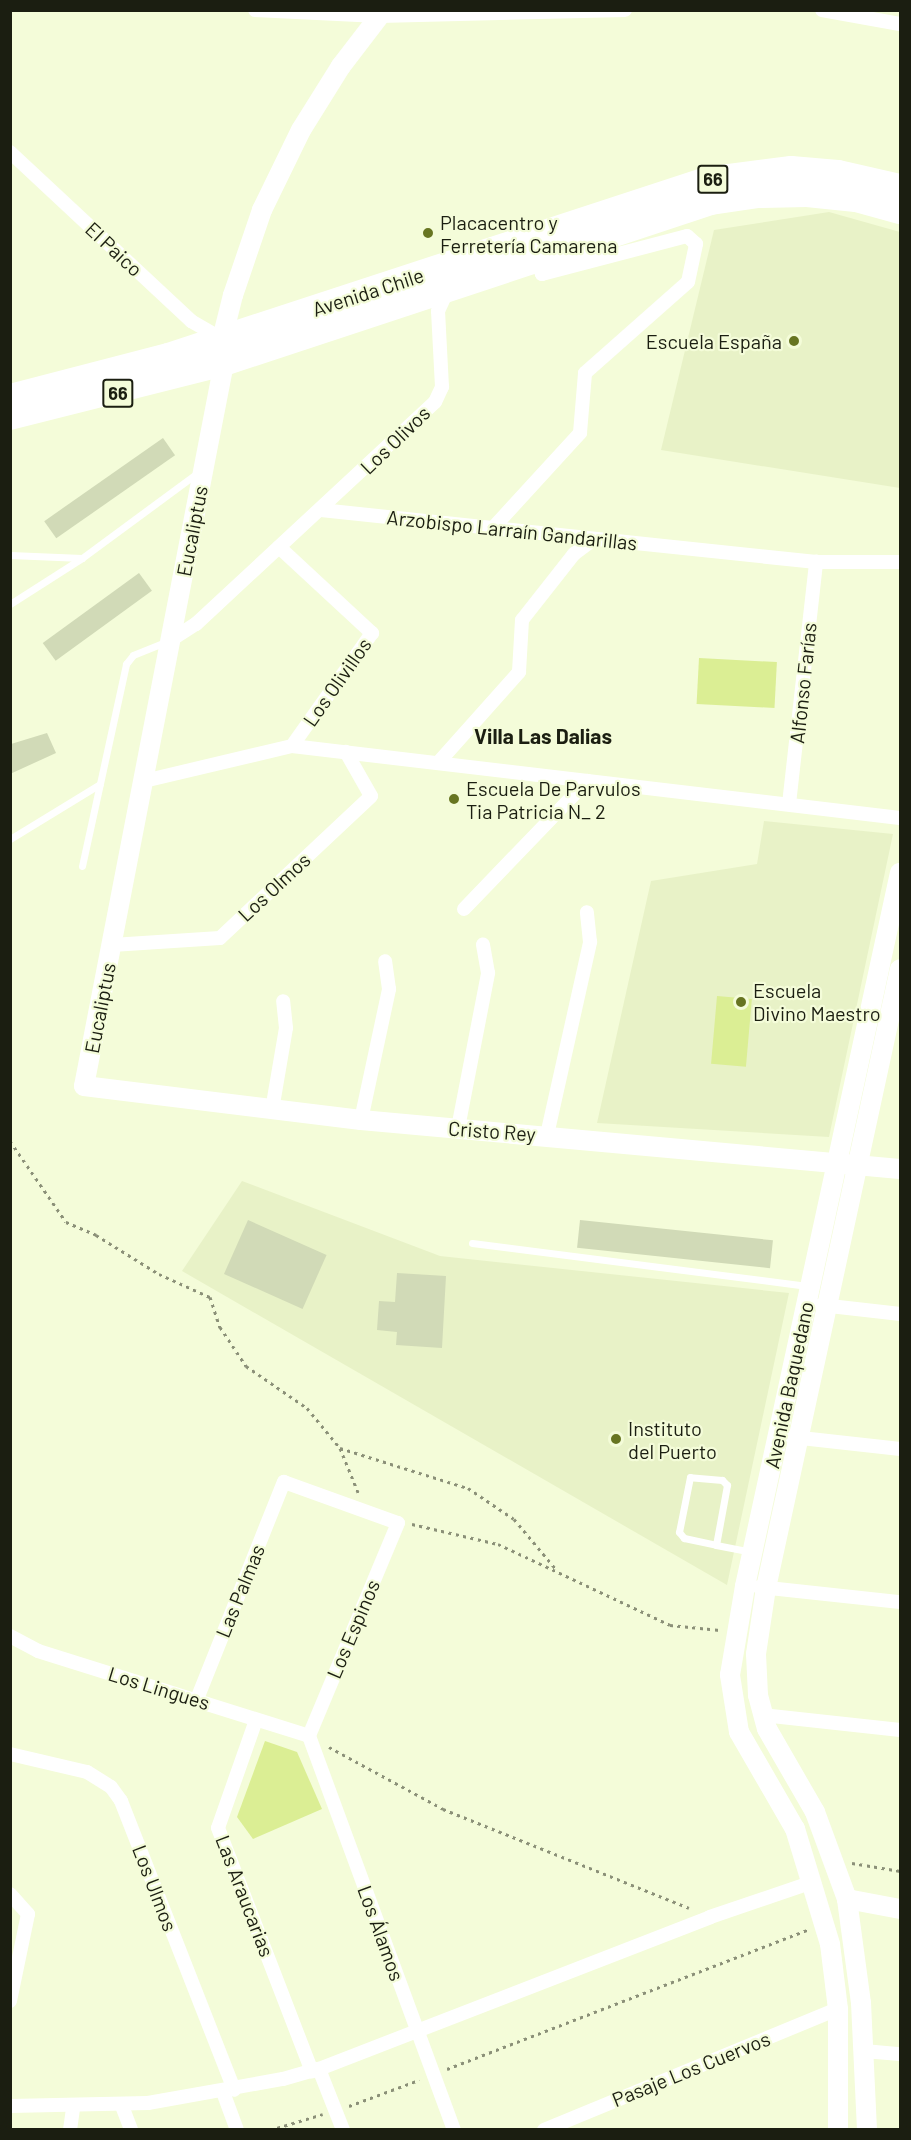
<!DOCTYPE html>
<html>
<head>
<meta charset="utf-8">
<style>
  body { margin:0 }
  #map { position:relative; width:911px; height:2140px; overflow:hidden; background:#f4fcd9; font-family:Barlow,sans-serif }
  div>[style] { position:absolute }
  [style*='--x'] { left:calc(var(--x)*1px); top:calc(var(--y)*1px); width:calc(var(--w)*1px); rotate:calc(var(--a)*1deg) }
  .built>* { inset:0; background:#e8f2c7 }
  .green>* { inset:0; background:#dbee94; transform-origin:0 0 }
  .building>* { inset:0; background:#d1dab7; transform-origin:0 0 }
  .path>* { height:3px; margin-top:-1.5px; transform-origin:0; background:repeating-linear-gradient(90deg,#8b9078 0 3px,transparent 0 7.5px) }
  .lane>* { height:7px; margin:-3.5px; padding:0 3.5px; transform-origin:3.5px; border-radius:3.5px; background:#fff }
  .street>* { height:14px; margin:-7px; padding:0 7px; transform-origin:7px; border-radius:7px; background:#fff }
  .secondary>* { height:20px; margin:-10px; padding:0 10px; transform-origin:10px; border-radius:10px; background:#fff }
  .highway>* { height:26px; margin:-13px; padding:0 13px; transform-origin:13px; border-radius:13px; background:#fff }
  .dots>* { width:16px; height:16px; translate:-50% -50%; box-sizing:border-box; border:3px solid #f4fcd9; border-radius:50% }
  span { translate:-50% -50%; white-space:nowrap; text-align:center; line-height:1.15; -webkit-text-stroke:4.5px #f4fcd9; paint-order:stroke }
  .shield-label span { padding:2px 4px; background:#f4fcd9; border:2px solid; border-radius:4px; -webkit-text-stroke-width:0 }
  .shield-label { font-size:18px; color:#1b1e11; font-weight:700 }
  .poi-label { font-size:20px; color:#1b1e11 }
  .left { translate:0 -50%; text-align:left }
  .right { translate:-100% -50%; text-align:right }
  .street-label { font-size:20px; color:#1b1e11 }
  .neighbourhood-label { font-size:21px; color:#1b1e11; font-weight:700 }
  .frame { position:absolute; inset:0; border:12px solid #1b1e11; pointer-events:none }
</style>
</head>
<body>
<div id="map">
  <div class="built">
    <i style="clip-path:polygon(829px 212px,900px 232px,900px 488px,661px 450px,714px 230px)"></i>
    <i style="clip-path:polygon(764px 821px,893px 834px,829px 1137px,597px 1123px,651px 881px,757px 864px)"></i>
    <i style="clip-path:polygon(242px 1181px,440px 1256px,789px 1293px,727px 1585px,182px 1271px)"></i>
  </div>
  <div class="green">
    <i style="left:699px;top:658px;width:78px;height:46px;rotate:3deg"></i>
    <i style="left:717px;top:996px;width:35px;height:68px;rotate:5deg"></i>
    <i style="clip-path:polygon(265px 1741px,297px 1752px,322px 1809px,253px 1839px,237px 1817px)"></i>
  </div>
  <div class="building">
    <i style="left:163px;top:438px;width:21px;height:145px;rotate:55deg"></i>
    <i style="left:139px;top:573px;width:22px;height:119px;rotate:54deg"></i>
    <i style="clip-path:polygon(47px 733px,56px 753px,10px 774px,11px 744px)"></i>
    <i style="left:248px;top:1220px;width:86px;height:59px;rotate:24deg"></i>
    <i style="left:580px;top:1220px;width:194px;height:28px;rotate:6deg"></i>
    <i style="clip-path:polygon(397px 1273px,446px 1276px,442px 1348px,396px 1345px,397px 1332px,377px 1330px,379px 1301px,395px 1302px)"></i>
  </div>
  <div class="path">
    <i style="--x:10;--y:1141;--w:98;--a:55.3"></i>
    <i style="--x:66;--y:1222;--w:33;--a:23"></i>
    <i style="--x:96;--y:1235;--w:74;--a:31.8"></i>
    <i style="--x:159;--y:1274;--w:56;--a:24.3"></i>
    <i style="--x:210;--y:1297;--w:32;--a:72"></i>
    <i style="--x:220;--y:1327;--w:47;--a:56.3"></i>
    <i style="--x:246;--y:1366;--w:74;--a:34.5"></i>
    <i style="--x:307;--y:1408;--w:52;--a:50.5"></i>
    <i style="--x:340;--y:1448;--w:48;--a:67.8"></i>
    <i style="--x:340;--y:1448;--w:134;--a:17.4"></i>
    <i style="--x:468;--y:1488;--w:55;--a:34"></i>
    <i style="--x:514;--y:1519;--w:64;--a:50.1"></i>
    <i style="--x:412;--y:1524;--w:88;--a:13.1"></i>
    <i style="--x:498;--y:1544;--w:190;--a:25.2"></i>
    <i style="--x:670;--y:1625;--w:50;--a:5.7"></i>
    <i style="--x:329;--y:1747;--w:130;--a:28.5"></i>
    <i style="--x:443;--y:1809;--w:265;--a:21.9"></i>
    <i style="--x:852;--y:1863;--w:49;--a:9.5"></i>
    <i style="--x:447;--y:2069;--w:387;--a:-21.1"></i>
    <i style="--x:349;--y:2106;--w:75;--a:-20.4"></i>
    <i style="--x:270;--y:2130;--w:55;--a:-16.8"></i>
  </div>
  <div class="lane">
    <i style="--x:10;--y:555;--w:72;--a:2.4"></i>
    <i style="--x:10;--y:604;--w:85;--a:-32.6"></i>
    <i style="--x:82;--y:558;--w:147;--a:-36.4"></i>
    <i style="--x:10;--y:839;--w:105;--a:-31.4"></i>
    <i style="--x:82;--y:866;--w:207;--a:-77.7"></i>
    <i style="--x:126;--y:664;--w:11;--a:-52"></i>
    <i style="--x:133;--y:655;--w:37;--a:-22"></i>
    <i style="--x:472;--y:1243;--w:340;--a:7.3"></i>
    <i style="--x:716;--y:1545;--w:61;--a:-79.6"></i>
    <i style="--x:727;--y:1485;--w:7;--a:-135"></i>
    <i style="--x:722;--y:1480;--w:32;--a:-175"></i>
    <i style="--x:690;--y:1477;--w:56;--a:101.3"></i>
    <i style="--x:679;--y:1532;--w:8;--a:50"></i>
    <i style="--x:684;--y:1538;--w:33;--a:12"></i>
    <i style="--x:716;--y:1545;--w:36;--a:11"></i>
  </div>
  <div class="street">
    <i style="--x:255;--y:10;--w:124;--a:2.8"></i>
    <i style="--x:379;--y:16;--w:246;--a:-1.4"></i>
    <i style="--x:822;--y:10;--w:79;--a:10.2"></i>
    <i style="--x:10;--y:152;--w:248;--a:43"></i>
    <i style="--x:191;--y:321;--w:36;--a:30"></i>
    <i style="--x:321;--y:510;--w:498;--a:6"></i>
    <i style="--x:816;--y:562;--w:84;--a:0"></i>
    <i style="--x:493;--y:528;--w:129;--a:-47.5"></i>
    <i style="--x:580;--y:433;--w:60;--a:-85.2"></i>
    <i style="--x:585;--y:373;--w:137;--a:-41.5"></i>
    <i style="--x:688;--y:282;--w:39;--a:-78"></i>
    <i style="--x:696;--y:244;--w:12;--a:-138"></i>
    <i style="--x:687;--y:236;--w:150;--a:165.3"></i>
    <i style="--x:542;--y:274;--w:16;--a:-108"></i>
    <i style="--x:279;--y:547;--w:127;--a:42.8"></i>
    <i style="--x:372;--y:633;--w:138;--a:125.3"></i>
    <i style="--x:171;--y:640;--w:30;--a:-33"></i>
    <i style="--x:196;--y:624;--w:326;--a:-42.9"></i>
    <i style="--x:435;--y:402;--w:17;--a:-65"></i>
    <i style="--x:442;--y:387;--w:76;--a:-93"></i>
    <i style="--x:438;--y:311;--w:23;--a:-65"></i>
    <i style="--x:438;--y:763;--w:122;--a:-48.3"></i>
    <i style="--x:519;--y:672;--w:52;--a:-86.7"></i>
    <i style="--x:522;--y:620;--w:84;--a:-51.8"></i>
    <i style="--x:574;--y:554;--w:25;--a:-37"></i>
    <i style="--x:144;--y:781;--w:152;--a:-13.3"></i>
    <i style="--x:292;--y:746;--w:612;--a:6.75"></i>
    <i style="--x:789;--y:804;--w:244;--a:-83.6"></i>
    <i style="--x:464;--y:909;--w:178;--a:-46.1"></i>
    <i style="--x:112;--y:945;--w:108;--a:-3.7"></i>
    <i style="--x:220;--y:938;--w:207;--a:-43.2"></i>
    <i style="--x:371;--y:796;--w:51;--a:-119.6"></i>
    <i style="--x:272;--y:1110;--w:83;--a:-80.3"></i>
    <i style="--x:286;--y:1028;--w:27;--a:-96"></i>
    <i style="--x:361;--y:1120;--w:134;--a:-77.9"></i>
    <i style="--x:389;--y:989;--w:28;--a:-98"></i>
    <i style="--x:458;--y:1128;--w:158;--a:-79"></i>
    <i style="--x:488;--y:973;--w:29;--a:-100"></i>
    <i style="--x:547;--y:1135;--w:198;--a:-77.4"></i>
    <i style="--x:590;--y:942;--w:30;--a:-96"></i>
    <i style="--x:821;--y:1305;--w:80;--a:6.5"></i>
    <i style="--x:792;--y:1437;--w:109;--a:6.3"></i>
    <i style="--x:759;--y:1587;--w:142;--a:6.1"></i>
    <i style="--x:10;--y:1636;--w:32;--a:28"></i>
    <i style="--x:38;--y:1651;--w:284;--a:17.4"></i>
    <i style="--x:197;--y:1699;--w:234;--a:-68.2"></i>
    <i style="--x:284;--y:1482;--w:121;--a:19.8"></i>
    <i style="--x:398;--y:1523;--w:231;--a:112.7"></i>
    <i style="--x:762;--y:1715;--w:139;--a:6.2"></i>
    <i style="--x:256;--y:1720;--w:114;--a:109.4"></i>
    <i style="--x:218;--y:1828;--w:261;--a:68.9"></i>
    <i style="--x:309;--y:1736;--w:420;--a:69.8"></i>
    <i style="--x:10;--y:1754;--w:79;--a:13.2"></i>
    <i style="--x:87;--y:1772;--w:28;--a:32"></i>
    <i style="--x:111;--y:1787;--w:17;--a:54"></i>
    <i style="--x:121;--y:1801;--w:310;--a:68.6"></i>
    <i style="--x:10;--y:1894;--w:27;--a:48"></i>
    <i style="--x:28;--y:1914;--w:89;--a:101.7"></i>
    <i style="--x:864;--y:2051;--w:36;--a:5"></i>
    <i style="--x:319;--y:2069;--w:66;--a:68.5"></i>
    <i style="--x:223;--y:2092;--w:40;--a:69.8"></i>
    <i style="--x:10;--y:2106;--w:138;--a:-1.2"></i>
    <i style="--x:148;--y:2103;--w:137;--a:-10.1"></i>
    <i style="--x:283;--y:2079;--w:37;--a:-16"></i>
    <i style="--x:319;--y:2069;--w:420;--a:-21.2"></i>
    <i style="--x:710;--y:1917;--w:109;--a:-18.8"></i>
    <i style="--x:122;--y:2106;--w:26;--a:69"></i>
    <i style="--x:70;--y:2130;--w:22;--a:-82"></i>
    <i style="--x:544;--y:2130;--w:318;--a:-22.4"></i>
  </div>
  <div class="secondary">
    <i style="--x:384;--y:10;--w:71;--a:127.5"></i>
    <i style="--x:341;--y:66;--w:75;--a:122"></i>
    <i style="--x:301;--y:130;--w:89;--a:116"></i>
    <i style="--x:262;--y:210;--w:90;--a:108.8"></i>
    <i style="--x:233;--y:295;--w:45;--a:104"></i>
    <i style="--x:222;--y:339;--w:24;--a:85"></i>
    <i style="--x:224;--y:363;--w:736;--a:100.96"></i>
    <i style="--x:84;--y:1086;--w:279;--a:7"></i>
    <i style="--x:361;--y:1120;--w:541;--a:5.19"></i>
    <i style="--x:847;--y:1899;--w:54;--a:10.7"></i>
    <i style="--x:838;--y:2130;--w:121;--a:-90"></i>
    <i style="--x:838;--y:2009;--w:65;--a:-97"></i>
    <i style="--x:830;--y:1944;--w:120;--a:-106.9"></i>
    <i style="--x:795;--y:1829;--w:112;--a:-120"></i>
    <i style="--x:739;--y:1732;--w:58;--a:-99"></i>
    <i style="--x:730;--y:1675;--w:90;--a:-80.4"></i>
    <i style="--x:745;--y:1586;--w:730;--a:-77.74"></i>
    <i style="--x:867;--y:2130;--w:127;--a:-92.7"></i>
    <i style="--x:861;--y:2003;--w:105;--a:-97.7"></i>
    <i style="--x:847;--y:1899;--w:93;--a:-110.2"></i>
    <i style="--x:815;--y:1812;--w:96;--a:-120"></i>
    <i style="--x:767;--y:1729;--w:35;--a:-105"></i>
    <i style="--x:758;--y:1695;--w:41;--a:-92.8"></i>
    <i style="--x:756;--y:1654;--w:67;--a:-81.4"></i>
    <i style="--x:766;--y:1588;--w:633;--a:-77.79"></i>
  </div>
  <div class="highway">
    <i style="--x:10;--y:397;--w:163;--a:-14.5"></i>
    <i style="--x:168;--y:356;--w:566;--a:-18.11"></i>
    <i style="--x:706;--y:180;--w:86;--a:-7.4"></i>
    <i style="--x:791;--y:169;--w:47;--a:4.9"></i>
    <i style="--x:838;--y:173;--w:64;--a:12.7"></i>
    <i style="--x:10;--y:417;--w:221;--a:-14.2"></i>
    <i style="--x:224;--y:363;--w:513;--a:-18.29"></i>
    <i style="--x:711;--y:202;--w:48;--a:-8.5"></i>
    <i style="--x:758;--y:195;--w:49;--a:-1.2"></i>
    <i style="--x:807;--y:194;--w:49;--a:5.8"></i>
    <i style="--x:856;--y:199;--w:46;--a:15.3"></i>
  </div>
  <div class="dots">
    <i style="left:428px;top:233px;background:#677521"></i>
    <i style="left:794px;top:341px;background:#677521"></i>
    <i style="left:454px;top:799px;background:#677521"></i>
    <i style="left:741px;top:1002px;background:#677521"></i>
    <i style="left:616px;top:1439px;background:#677521"></i>
  </div>
  <div class="shield-label">
    <span style="left:713px;top:179px">66</span>
    <span style="left:118px;top:393px">66</span>
  </div>
  <div class="poi-label">
    <span class="left" style="left:440px;top:234px">Placacentro y<br>Ferretería Camarena</span>
    <span class="right" style="left:782px;top:341px">Escuela España</span>
    <span class="left" style="left:466px;top:800px">Escuela De Parvulos<br>Tia Patricia N_ 2</span>
    <span class="left" style="left:753px;top:1002px">Escuela<br>Divino Maestro</span>
    <span class="left" style="left:628px;top:1440px">Instituto<br>del Puerto</span>
  </div>
  <div class="street-label">
    <span style="left:114px;top:249px;rotate:43deg">El Paico</span>
    <span style="left:368px;top:292px;rotate:-18deg">Avenida Chile</span>
    <span style="left:395px;top:440px;rotate:-44deg">Los Olivos</span>
    <span style="left:512px;top:530px;rotate:6deg">Arzobispo Larraín Gandarillas</span>
    <span style="left:192px;top:531px;rotate:-79deg">Eucaliptus</span>
    <span style="left:337px;top:682px;rotate:-55deg">Los Olivillos</span>
    <span style="left:803px;top:683px;rotate:-84deg">Alfonso Farías</span>
    <span style="left:274px;top:887px;rotate:-43deg">Los Olmos</span>
    <span style="left:100px;top:1008px;rotate:-79deg">Eucaliptus</span>
    <span style="left:492px;top:1131px;rotate:4deg">Cristo Rey</span>
    <span style="left:789px;top:1385px;rotate:-78deg">Avenida Baquedano</span>
    <span style="left:240px;top:1591px;rotate:-68deg">Las Palmas</span>
    <span style="left:353px;top:1629px;rotate:-67deg">Los Espinos</span>
    <span style="left:159px;top:1688px;rotate:17deg">Los Lingues</span>
    <span style="left:155px;top:1888px;rotate:69deg">Los Ulmos</span>
    <span style="left:245px;top:1896px;rotate:69deg">Las Araucarias</span>
    <span style="left:381px;top:1933px;rotate:70deg">Los Álamos</span>
    <span style="left:691px;top:2069px;rotate:-22deg">Pasaje Los Cuervos</span>
  </div>
  <div class="neighbourhood-label">
    <span style="left:543px;top:736px">Villa Las Dalias</span>
  </div>
  <div class="frame"></div>
</div>
</body>
</html>
